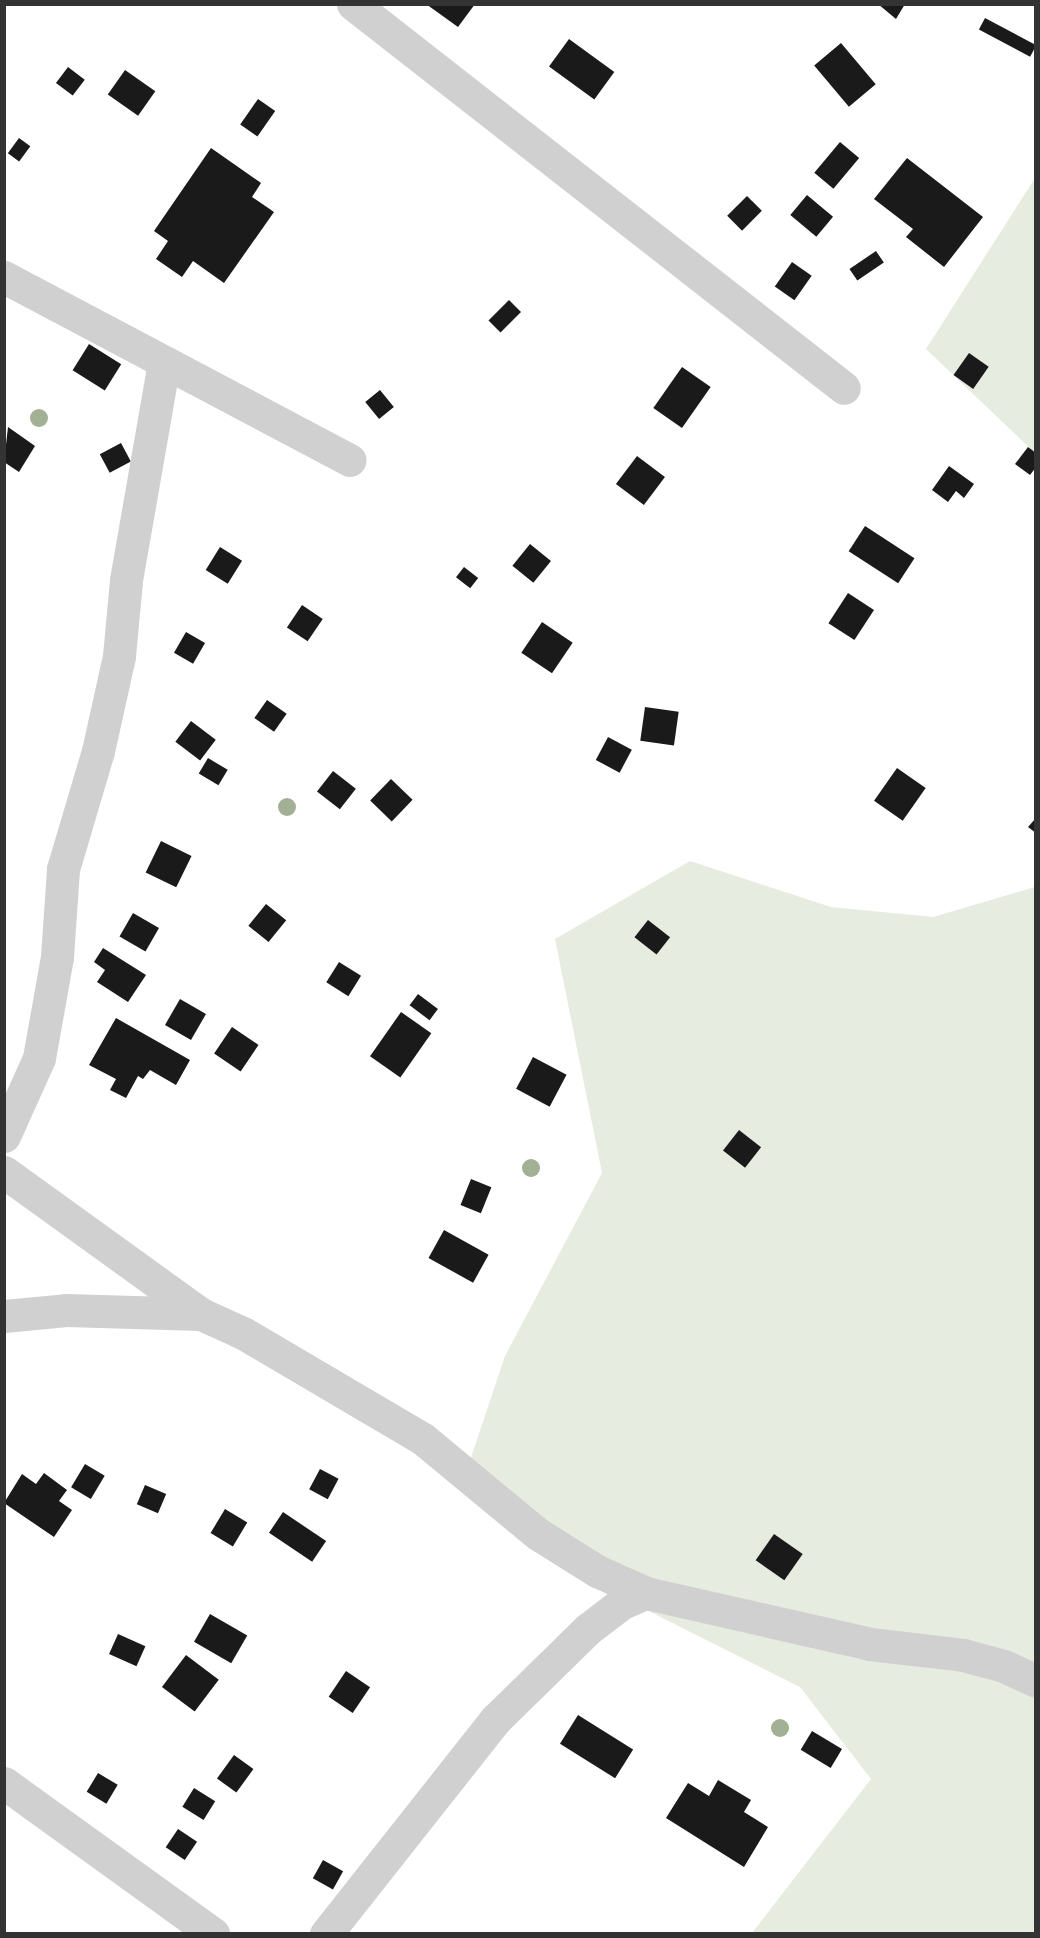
<!DOCTYPE html>
<html>
<head>
<meta charset="utf-8">
<style>
  body { margin:0 }
  #map { position:relative; width:1040px; height:1938px; overflow:hidden; background:#fff; font-family:"Nunito Sans",sans-serif }
  div>[style] { position:absolute }
  [style*='--x'] { left:calc(var(--x)*1px); top:calc(var(--y)*1px); width:calc(var(--w)*1px); rotate:calc(var(--a)*1deg) }
  .green>* { inset:0; background:#e6ecdf }
  .building>* { inset:0; background:#1a1a1a; transform-origin:0 0 }
  .minor>* { height:33px; margin:-16.5px; padding:0 16.5px; transform-origin:16.5px; border-radius:16.5px; background:#d0d0d0 }
  .trees>* { width:18px; height:18px; margin:-9px; border-radius:50%; background:#a2b095 }
  span { translate:-50% -50%; white-space:nowrap; text-align:center; line-height:1.15; -webkit-text-stroke:6px #fff; paint-order:stroke }
  .frame { position:absolute; inset:0; border:6px solid #333; pointer-events:none }
</style>
</head>
<body>
<div id="map">
  <div class="green">
    <i style="clip-path:polygon(1035px 178px,1035px 453px,926px 349px)"></i>
    <i style="clip-path:polygon(690px 861px,831px 907px,933px 917px,1035px 887px,1035px 1933px,752px 1933px,871px 1779px,800px 1687px,579px 1576px,460px 1490px,505px 1356px,602px 1173px,555px 939px)"></i>
  </div>
  <div class="building">
    <i style="clip-path:polygon(426px 4px,475px 4px,458px 27px)"></i>
    <i style="clip-path:polygon(878px 4px,905px 4px,896px 19px)"></i>
    <i style="left:985px;top:18px;width:58px;height:13px;rotate:28deg"></i>
    <i style="left:569px;top:39px;width:56px;height:34px;rotate:36deg"></i>
    <i style="left:841px;top:43px;width:54px;height:35px;rotate:50deg"></i>
    <i style="left:68px;top:67px;width:21px;height:20px;rotate:37deg"></i>
    <i style="left:125px;top:70px;width:37px;height:30px;rotate:35deg"></i>
    <i style="left:258px;top:99px;width:21px;height:31px;rotate:35deg"></i>
    <i style="left:19px;top:138px;width:14px;height:19px;rotate:36deg"></i>
    <i style="left:840px;top:142px;width:25px;height:40px;rotate:40deg"></i>
    <i style="clip-path:polygon(211px 148px,261px 183px,252px 197px,274px 212px,224px 283px,193px 261px,182px 277px,156px 259px,168px 241px,154px 231px)"></i>
    <i style="clip-path:polygon(907px 158px,983px 217px,944px 267px,906px 237px,913px 229px,874px 199px)"></i>
    <i style="left:807px;top:195px;width:34px;height:26px;rotate:40deg"></i>
    <i style="left:747px;top:196px;width:21px;height:28px;rotate:45deg"></i>
    <i style="left:876px;top:251px;width:14px;height:32px;rotate:56deg"></i>
    <i style="left:792px;top:262px;width:24px;height:30px;rotate:35deg"></i>
    <i style="left:509px;top:300px;width:17px;height:29px;rotate:45deg"></i>
    <i style="left:89px;top:344px;width:38px;height:31px;rotate:32deg"></i>
    <i style="left:969px;top:353px;width:24px;height:27px;rotate:35deg"></i>
    <i style="left:682px;top:367px;width:35px;height:50px;rotate:35deg"></i>
    <i style="left:380px;top:390px;width:22px;height:19px;rotate:51deg"></i>
    <i style="clip-path:polygon(8px 427px,35px 446px,19px 472px,4px 462px)"></i>
    <i style="left:121px;top:443px;width:21px;height:24px;rotate:62deg"></i>
    <i style="clip-path:polygon(1028px 447px,1036px 453px,1036px 467px,1030px 475px,1015px 464px)"></i>
    <i style="left:637px;top:456px;width:35px;height:35px;rotate:37deg"></i>
    <i style="clip-path:polygon(949px 466px,974px 484px,964px 498px,956px 491px,948px 502px,932px 490px)"></i>
    <i style="left:865px;top:526px;width:59px;height:30px;rotate:33deg"></i>
    <i style="left:530px;top:544px;width:27px;height:28px;rotate:39deg"></i>
    <i style="left:220px;top:547px;width:26px;height:27px;rotate:32deg"></i>
    <i style="left:464px;top:567px;width:18px;height:13px;rotate:38deg"></i>
    <i style="left:848px;top:593px;width:31px;height:36px;rotate:33deg"></i>
    <i style="left:302px;top:605px;width:25px;height:27px;rotate:34deg"></i>
    <i style="left:542px;top:622px;width:37px;height:37px;rotate:34deg"></i>
    <i style="left:186px;top:632px;width:22px;height:24px;rotate:30deg"></i>
    <i style="left:267px;top:700px;width:24px;height:22px;rotate:35deg"></i>
    <i style="left:645px;top:707px;width:34px;height:34px;rotate:8deg"></i>
    <i style="left:191px;top:721px;width:31px;height:26px;rotate:37deg"></i>
    <i style="left:608px;top:737px;width:27px;height:26px;rotate:28deg"></i>
    <i style="left:208px;top:758px;width:23px;height:18px;rotate:31deg"></i>
    <i style="left:897px;top:768px;width:35px;height:40px;rotate:35deg"></i>
    <i style="left:333px;top:771px;width:29px;height:26px;rotate:38deg"></i>
    <i style="left:391px;top:779px;width:30px;height:30px;rotate:44deg"></i>
    <i style="clip-path:polygon(1036px 818px,1036px 833px,1028px 827px)"></i>
    <i style="left:161px;top:841px;width:34px;height:35px;rotate:26deg"></i>
    <i style="left:266px;top:904px;width:26px;height:28px;rotate:39deg"></i>
    <i style="left:133px;top:913px;width:30px;height:27px;rotate:30deg"></i>
    <i style="left:648px;top:920px;width:28px;height:22px;rotate:38deg"></i>
    <i style="clip-path:polygon(103px 948px,146px 975px,128px 1002px,97px 982px,105px 970px,94px 962px)"></i>
    <i style="left:339px;top:962px;width:26px;height:24px;rotate:32deg"></i>
    <i style="left:418px;top:994px;width:25px;height:14px;rotate:37deg"></i>
    <i style="left:180px;top:999px;width:30px;height:30px;rotate:30deg"></i>
    <i style="left:401px;top:1012px;width:37px;height:54px;rotate:35deg"></i>
    <i style="clip-path:polygon(116px 1018px,190px 1060px,176px 1085px,150px 1070px,143px 1079px,138px 1076px,126px 1098px,110px 1090px,116px 1079px,89px 1065px)"></i>
    <i style="left:232px;top:1027px;width:32px;height:32px;rotate:34deg"></i>
    <i style="left:533px;top:1057px;width:38px;height:36px;rotate:28deg"></i>
    <i style="left:739px;top:1130px;width:28px;height:26px;rotate:38deg"></i>
    <i style="left:471px;top:1179px;width:22px;height:28px;rotate:22deg"></i>
    <i style="left:444px;top:1230px;width:51px;height:32px;rotate:29deg"></i>
    <i style="left:85px;top:1464px;width:23px;height:27px;rotate:31deg"></i>
    <i style="left:320px;top:1469px;width:21px;height:23px;rotate:28deg"></i>
    <i style="clip-path:polygon(44px 1473px,67px 1490px,59px 1501px,72px 1510px,54px 1537px,4px 1503px,22px 1474px,36px 1484px)"></i>
    <i style="left:145px;top:1485px;width:23px;height:21px;rotate:23deg"></i>
    <i style="left:225px;top:1509px;width:26px;height:28px;rotate:31deg"></i>
    <i style="left:283px;top:1512px;width:52px;height:25px;rotate:34deg"></i>
    <i style="left:774px;top:1534px;width:35px;height:32px;rotate:35deg"></i>
    <i style="left:210px;top:1614px;width:43px;height:32px;rotate:30deg"></i>
    <i style="left:118px;top:1634px;width:30px;height:22px;rotate:24deg"></i>
    <i style="left:186px;top:1655px;width:41px;height:40px;rotate:37deg"></i>
    <i style="left:346px;top:1671px;width:29px;height:31px;rotate:34deg"></i>
    <i style="left:578px;top:1715px;width:65px;height:34px;rotate:32deg"></i>
    <i style="left:812px;top:1731px;width:35px;height:22px;rotate:31deg"></i>
    <i style="left:234px;top:1755px;width:24px;height:29px;rotate:36deg"></i>
    <i style="left:98px;top:1773px;width:23px;height:22px;rotate:31deg"></i>
    <i style="clip-path:polygon(718px 1780px,751px 1800px,744px 1812px,768px 1827px,744px 1867px,666px 1818px,688px 1783px,709px 1796px)"></i>
    <i style="left:194px;top:1788px;width:25px;height:22px;rotate:32deg"></i>
    <i style="left:178px;top:1829px;width:23px;height:22px;rotate:34deg"></i>
    <i style="left:323px;top:1860px;width:23px;height:21px;rotate:29deg"></i>
  </div>
  <div class="minor">
    <i style="--x:353;--y:4;--w:623;--a:38.03"></i>
    <i style="--x:4;--y:277;--w:391;--a:27.9"></i>
    <i style="--x:4;--y:1136;--w:85;--a:-65.8"></i>
    <i style="--x:39;--y:1058;--w:103;--a:-79.9"></i>
    <i style="--x:57;--y:957;--w:88;--a:-86.1"></i>
    <i style="--x:63;--y:869;--w:123;--a:-73.5"></i>
    <i style="--x:98;--y:751;--w:97;--a:-77.5"></i>
    <i style="--x:119;--y:656;--w:76;--a:-84.7"></i>
    <i style="--x:126;--y:580;--w:221;--a:-80.1"></i>
    <i style="--x:4;--y:1172;--w:243;--a:35.8"></i>
    <i style="--x:201;--y:1314;--w:46;--a:24.3"></i>
    <i style="--x:243;--y:1333;--w:209;--a:30.5"></i>
    <i style="--x:423;--y:1439;--w:149;--a:39.6"></i>
    <i style="--x:538;--y:1534;--w:70;--a:32.1"></i>
    <i style="--x:597;--y:1571;--w:54;--a:24.2"></i>
    <i style="--x:646;--y:1593;--w:230;--a:12.8"></i>
    <i style="--x:870;--y:1644;--w:94;--a:6.7"></i>
    <i style="--x:963;--y:1655;--w:42;--a:15"></i>
    <i style="--x:1004;--y:1666;--w:35;--a:25"></i>
    <i style="--x:4;--y:1316;--w:62;--a:-5.5"></i>
    <i style="--x:66;--y:1310;--w:135;--a:1.7"></i>
    <i style="--x:4;--y:1783;--w:258;--a:35.8"></i>
    <i style="--x:326;--y:1934;--w:274;--a:-51.7"></i>
    <i style="--x:496;--y:1719;--w:129;--a:-44.4"></i>
    <i style="--x:588;--y:1629;--w:43;--a:-37.4"></i>
    <i style="--x:622;--y:1603;--w:26;--a:-23"></i>
  </div>
  <div class="trees">
    <i style="left:39px;top:418px"></i>
    <i style="left:287px;top:807px"></i>
    <i style="left:531px;top:1168px"></i>
    <i style="left:780px;top:1728px"></i>
  </div>
  <div class="frame"></div>
</div>
</body>
</html>
